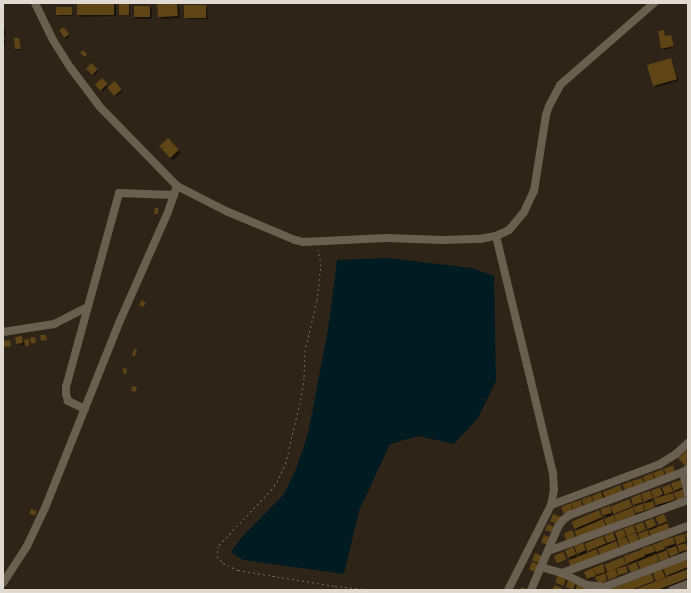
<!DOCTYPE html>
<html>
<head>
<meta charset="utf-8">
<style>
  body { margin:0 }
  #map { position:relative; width:691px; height:593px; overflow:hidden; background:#2e2518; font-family:"Noto Sans",sans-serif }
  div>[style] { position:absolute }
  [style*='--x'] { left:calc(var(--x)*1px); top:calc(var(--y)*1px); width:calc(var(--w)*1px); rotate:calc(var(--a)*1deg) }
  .water>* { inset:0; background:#001c22 }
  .shadow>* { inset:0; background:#0007; transform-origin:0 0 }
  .building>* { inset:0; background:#5f4415; transform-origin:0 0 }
  .path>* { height:1px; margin-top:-0.5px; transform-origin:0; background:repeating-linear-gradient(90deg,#736b60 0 2px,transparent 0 5px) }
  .minor>* { height:8px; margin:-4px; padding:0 4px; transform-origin:4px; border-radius:4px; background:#6a6051 }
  span { translate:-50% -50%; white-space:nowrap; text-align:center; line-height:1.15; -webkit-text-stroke:3px #2e2518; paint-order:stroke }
  .frame { position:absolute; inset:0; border:4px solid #e0dad2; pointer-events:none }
</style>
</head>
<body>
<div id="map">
  <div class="water">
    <i style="clip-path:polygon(388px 258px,472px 268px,494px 276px,496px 381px,478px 418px,454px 444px,418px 436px,390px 444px,359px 511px,344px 574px,243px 560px,231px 552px,242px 537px,284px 494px,296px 469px,308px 434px,328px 329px,337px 260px)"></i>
  </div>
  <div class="shadow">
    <i style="clip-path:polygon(120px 3px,130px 3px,130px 16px,120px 14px)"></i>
    <i style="clip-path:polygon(114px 4px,116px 6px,116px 16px,81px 17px,78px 15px)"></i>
    <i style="clip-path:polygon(177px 4px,179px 7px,180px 18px,161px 19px,159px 16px)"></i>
    <i style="clip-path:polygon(205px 6px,207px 8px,208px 19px,188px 19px,185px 17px)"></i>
    <i style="clip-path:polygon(135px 7px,150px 7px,152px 9px,152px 19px,137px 19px,134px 17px)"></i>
    <i style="clip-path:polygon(57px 8px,71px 8px,73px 16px,58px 16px)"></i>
    <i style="clip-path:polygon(3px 27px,5px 29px,6px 36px,3px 36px)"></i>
    <i style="left:64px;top:29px;width:9px;height:5px;rotate:49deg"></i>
    <i style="clip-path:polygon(664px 31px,666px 37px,672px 37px,674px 47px,664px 50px,662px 48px)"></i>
    <i style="clip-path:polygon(3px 38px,5px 40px,5px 45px,3px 45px)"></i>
    <i style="clip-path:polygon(19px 39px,22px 50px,17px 50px,16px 49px)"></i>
    <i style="clip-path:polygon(671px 59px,679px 81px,656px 87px,648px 65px)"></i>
    <i style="clip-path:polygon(91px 64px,98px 71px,94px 76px,86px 69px)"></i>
    <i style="clip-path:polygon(102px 80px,109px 87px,115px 82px,123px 91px,117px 96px,108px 86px,103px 91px,96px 85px)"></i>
    <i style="left:168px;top:139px;width:19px;height:11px;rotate:47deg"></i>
    <i style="clip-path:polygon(22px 337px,23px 341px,29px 341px,29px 346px,16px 344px)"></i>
    <i style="clip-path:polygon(680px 481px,684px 488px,682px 489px,686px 498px,679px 500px,677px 492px,675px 490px)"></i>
    <i style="clip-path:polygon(evenodd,670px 485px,675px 502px,658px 508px,655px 501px,657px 500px,651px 494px,653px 499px,651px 500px,656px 509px,619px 522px,614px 518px,616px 524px,579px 537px,578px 536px,575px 530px,577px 529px,572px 521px,599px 511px,603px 520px,607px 518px,602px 510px,609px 507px,611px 509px,629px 500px,633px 509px,647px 504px,641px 498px,643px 503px,635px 506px,634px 504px,640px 496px,644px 500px,650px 492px,654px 496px,652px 491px,670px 485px,614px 514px,617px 521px,611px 515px,614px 514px)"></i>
    <i style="clip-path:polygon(620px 486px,624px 493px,587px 507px,582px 503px,584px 508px,576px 511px,572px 507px,574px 512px,566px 515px,570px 505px,575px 509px,580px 501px,585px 505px,583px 500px)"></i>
    <i style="clip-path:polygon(evenodd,664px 515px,670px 531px,652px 537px,648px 533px,640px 534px,634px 528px,640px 542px,632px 544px,627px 540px,629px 546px,622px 548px,618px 544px,619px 549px,601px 555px,598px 547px,595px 549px,599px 557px,571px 559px,567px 557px,565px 551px,573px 548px,577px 552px,583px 544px,587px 553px,590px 552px,585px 543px,623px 530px,626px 533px,633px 526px,638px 531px,643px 523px,647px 527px,653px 519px,657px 527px,660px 526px,658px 524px,664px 515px,645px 525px,649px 529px,651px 536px,646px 530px,645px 525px,664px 515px,628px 537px,631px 543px,625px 538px,628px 537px,664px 515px,618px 540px,620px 546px,615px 541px,618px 540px,664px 515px,574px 550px,580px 556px,577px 557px,574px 550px)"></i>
    <i style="clip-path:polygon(evenodd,685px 536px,688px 552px,662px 562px,658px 553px,655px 554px,659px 562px,642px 569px,638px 561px,635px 562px,639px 570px,631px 573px,628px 566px,630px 565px,624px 560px,626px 565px,625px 566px,629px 574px,621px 577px,617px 573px,619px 578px,611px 581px,609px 573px,604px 567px,606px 573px,604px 574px,608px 582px,600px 585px,596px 577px,589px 580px,587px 578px,585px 572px,603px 566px,607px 570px,622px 558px,627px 563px,625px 557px,662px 543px,667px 547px,674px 540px,677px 547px,680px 546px,678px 544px,685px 536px,664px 544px,670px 550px,666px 551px,664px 544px,685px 536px,617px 569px,619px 575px,615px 570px,617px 569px)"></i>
    <i style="clip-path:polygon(evenodd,688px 560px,688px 580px,661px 590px,609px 590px,651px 574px,655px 583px,658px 582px,656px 580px,662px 570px,666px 574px,688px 560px,664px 572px,669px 577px,666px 579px,664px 572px)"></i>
    <i style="clip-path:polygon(565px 579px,567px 580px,564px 585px,558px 583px)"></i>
    <i style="clip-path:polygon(569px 581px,584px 588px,586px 590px,573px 590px,568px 588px)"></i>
  </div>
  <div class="building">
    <i style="left:77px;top:3px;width:37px;height:12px"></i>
    <i style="left:119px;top:3px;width:10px;height:12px"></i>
    <i style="left:177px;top:3px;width:13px;height:20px;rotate:86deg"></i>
    <i style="left:184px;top:5px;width:22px;height:13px"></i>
    <i style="left:134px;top:6px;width:16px;height:11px"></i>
    <i style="left:72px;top:7px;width:8px;height:16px;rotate:90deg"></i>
    <i style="left:64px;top:27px;width:9px;height:6px;rotate:54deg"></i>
    <i style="clip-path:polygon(664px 30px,665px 36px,671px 35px,674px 46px,661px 49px,658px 31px)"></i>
    <i style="clip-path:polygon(14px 38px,19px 38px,21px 49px,15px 49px)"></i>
    <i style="clip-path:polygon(83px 50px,87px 54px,85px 57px,80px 53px)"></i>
    <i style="left:671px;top:58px;width:22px;height:25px;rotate:74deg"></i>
    <i style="left:91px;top:63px;width:9px;height:8px;rotate:41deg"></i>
    <i style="left:102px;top:78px;width:8px;height:10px;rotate:45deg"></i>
    <i style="left:115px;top:81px;width:11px;height:10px;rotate:52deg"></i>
    <i style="left:168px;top:138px;width:16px;height:12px;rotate:47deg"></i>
    <i style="clip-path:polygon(155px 208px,158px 208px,158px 214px,154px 214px)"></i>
    <i style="clip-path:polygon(142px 300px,146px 303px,143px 307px,139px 305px)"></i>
    <i style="clip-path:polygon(40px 335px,46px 335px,47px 340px,41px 341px)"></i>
    <i style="left:22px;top:336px;width:7px;height:7px;rotate:82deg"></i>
    <i style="left:35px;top:337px;width:6px;height:5px;rotate:81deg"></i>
    <i style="clip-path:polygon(29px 339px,29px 346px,25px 346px,24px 340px)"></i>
    <i style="left:10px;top:340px;width:6px;height:7px;rotate:81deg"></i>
    <i style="clip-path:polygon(134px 349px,137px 349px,135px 356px,132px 356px)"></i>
    <i style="clip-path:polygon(123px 368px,127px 369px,126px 374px,123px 373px)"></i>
    <i style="left:132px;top:386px;width:5px;height:5px;rotate:11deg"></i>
    <i style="clip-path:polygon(688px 449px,688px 465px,686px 467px,678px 458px)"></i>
    <i style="clip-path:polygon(673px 465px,675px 473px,666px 476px,664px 469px)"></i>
    <i style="clip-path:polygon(663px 469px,665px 477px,656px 480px,653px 473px)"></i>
    <i style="clip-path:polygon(652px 473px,655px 481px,646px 484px,643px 477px)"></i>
    <i style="clip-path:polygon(642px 478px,645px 485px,635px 488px,632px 481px)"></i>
    <i style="clip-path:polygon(681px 480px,683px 487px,674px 491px,671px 483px)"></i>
    <i style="left:631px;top:481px;width:8px;height:9px;rotate:67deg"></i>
    <i style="left:670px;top:484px;width:8px;height:9px;rotate:67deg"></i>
    <i style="left:620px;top:485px;width:8px;height:19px;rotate:67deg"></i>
    <i style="left:660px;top:487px;width:8px;height:10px;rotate:67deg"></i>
    <i style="left:683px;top:489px;width:8px;height:10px;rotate:67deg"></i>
    <i style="clip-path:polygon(650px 491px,653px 498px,644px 502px,641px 494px)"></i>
    <i style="clip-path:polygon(601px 492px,604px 500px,594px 503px,592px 496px)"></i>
    <i style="left:673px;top:493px;width:7px;height:20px;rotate:74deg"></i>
    <i style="clip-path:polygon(640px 494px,643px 502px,633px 505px,631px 498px)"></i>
    <i style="clip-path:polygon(591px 496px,594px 503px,584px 507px,582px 499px)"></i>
    <i style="left:629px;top:499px;width:8px;height:20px;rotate:67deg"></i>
    <i style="left:581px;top:500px;width:7px;height:10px;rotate:74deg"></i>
    <i style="left:653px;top:501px;width:7px;height:10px;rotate:74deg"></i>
    <i style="clip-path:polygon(571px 503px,573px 511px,564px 514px,561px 507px)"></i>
    <i style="left:643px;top:504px;width:7px;height:10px;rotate:74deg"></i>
    <i style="left:610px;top:506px;width:7px;height:10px;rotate:74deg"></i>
    <i style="clip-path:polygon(633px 507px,635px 515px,616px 522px,614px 515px)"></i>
    <i style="left:31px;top:509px;width:6px;height:5px;rotate:18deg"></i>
    <i style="left:599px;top:510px;width:8px;height:30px;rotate:67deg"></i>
    <i style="left:553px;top:514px;width:9px;height:8px;rotate:21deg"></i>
    <i style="left:664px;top:514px;width:8px;height:9px;rotate:67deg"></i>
    <i style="left:613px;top:515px;width:8px;height:10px;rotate:67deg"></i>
    <i style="left:653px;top:518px;width:8px;height:9px;rotate:67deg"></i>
    <i style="left:603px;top:519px;width:8px;height:31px;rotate:67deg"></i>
    <i style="left:643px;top:522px;width:8px;height:9px;rotate:67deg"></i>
    <i style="left:667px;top:523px;width:8px;height:20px;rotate:67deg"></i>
    <i style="clip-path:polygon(548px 524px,555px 527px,553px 533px,545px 530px)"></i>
    <i style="left:633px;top:525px;width:8px;height:10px;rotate:67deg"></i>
    <i style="left:623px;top:529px;width:8px;height:9px;rotate:67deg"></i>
    <i style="left:572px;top:530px;width:8px;height:9px;rotate:67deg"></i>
    <i style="left:647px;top:530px;width:8px;height:10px;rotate:67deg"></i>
    <i style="clip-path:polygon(613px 532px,616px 540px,607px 543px,604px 536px)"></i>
    <i style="clip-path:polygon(688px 532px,688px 542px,685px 534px)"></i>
    <i style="clip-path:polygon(636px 533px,639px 540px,630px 544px,627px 536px)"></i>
    <i style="clip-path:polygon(684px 534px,686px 541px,677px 545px,674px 537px)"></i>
    <i style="left:544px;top:535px;width:9px;height:8px;rotate:21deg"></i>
    <i style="left:603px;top:536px;width:8px;height:20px;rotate:67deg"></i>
    <i style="clip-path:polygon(626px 537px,629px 544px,620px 548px,617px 540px)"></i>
    <i style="left:673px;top:537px;width:7px;height:11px;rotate:74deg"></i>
    <i style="left:616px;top:541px;width:8px;height:20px;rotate:67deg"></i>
    <i style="clip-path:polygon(663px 541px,665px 549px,656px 552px,653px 545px)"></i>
    <i style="clip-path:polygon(583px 543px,586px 550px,577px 554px,574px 546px)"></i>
    <i style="left:686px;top:543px;width:7px;height:9px;rotate:74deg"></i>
    <i style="left:653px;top:545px;width:7px;height:11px;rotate:74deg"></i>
    <i style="clip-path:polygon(676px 546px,679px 553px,670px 557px,667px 549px)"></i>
    <i style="left:573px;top:547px;width:8px;height:9px;rotate:67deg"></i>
    <i style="left:596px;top:549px;width:8px;height:30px;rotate:67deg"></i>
    <i style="clip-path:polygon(643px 549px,645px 556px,626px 564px,624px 556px)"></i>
    <i style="clip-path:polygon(667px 550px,669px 558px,660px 561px,657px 554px)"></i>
    <i style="left:563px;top:552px;width:8px;height:10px;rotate:67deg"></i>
    <i style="left:535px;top:553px;width:9px;height:8px;rotate:21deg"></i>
    <i style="left:656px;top:554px;width:8px;height:20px;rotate:67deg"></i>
    <i style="left:623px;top:557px;width:8px;height:20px;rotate:67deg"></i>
    <i style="clip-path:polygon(688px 559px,688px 567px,666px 576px,663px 568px)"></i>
    <i style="left:532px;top:562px;width:9px;height:8px;rotate:21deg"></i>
    <i style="left:636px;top:562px;width:8px;height:9px;rotate:67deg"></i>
    <i style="clip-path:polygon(603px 564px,605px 572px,596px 575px,593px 568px)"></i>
    <i style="left:626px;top:566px;width:7px;height:10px;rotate:74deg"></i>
    <i style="clip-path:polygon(593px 568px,596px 576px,587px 579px,584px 572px)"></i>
    <i style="left:615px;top:569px;width:8px;height:10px;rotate:67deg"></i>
    <i style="left:662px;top:569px;width:9px;height:10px;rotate:69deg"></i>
    <i style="clip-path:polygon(688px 569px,688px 578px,678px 582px,657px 590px,633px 590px)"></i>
    <i style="clip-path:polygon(605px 573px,607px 581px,598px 584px,595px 577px)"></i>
    <i style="clip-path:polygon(651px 573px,654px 581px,631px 590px,623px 590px,621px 585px)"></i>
    <i style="left:558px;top:575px;width:9px;height:8px;rotate:21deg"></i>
    <i style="clip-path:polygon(568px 580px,576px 583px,573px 590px,566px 587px)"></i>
    <i style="clip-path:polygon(577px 584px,585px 588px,584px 590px,575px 590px)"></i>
    <i style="clip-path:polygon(555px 585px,562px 588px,561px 590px,552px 590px)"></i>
    <i style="clip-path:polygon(621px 585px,623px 590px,606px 590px)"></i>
    <i style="clip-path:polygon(521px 587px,529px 590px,520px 590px)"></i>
  </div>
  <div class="path">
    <i style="--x:318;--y:249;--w:15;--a:79"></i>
    <i style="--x:321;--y:264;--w:37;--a:96"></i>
    <i style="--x:317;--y:301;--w:50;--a:103.8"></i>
    <i style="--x:305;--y:350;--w:28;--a:92"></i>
    <i style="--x:304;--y:378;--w:20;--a:99"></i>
    <i style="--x:301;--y:398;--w:66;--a:103.2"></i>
    <i style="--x:286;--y:462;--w:20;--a:114"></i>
    <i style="--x:278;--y:480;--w:11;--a:124"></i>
    <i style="--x:272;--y:489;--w:79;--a:133.5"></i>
    <i style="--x:218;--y:546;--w:10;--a:96"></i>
    <i style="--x:217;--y:556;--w:9;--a:49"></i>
    <i style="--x:223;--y:563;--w:17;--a:25"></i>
    <i style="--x:238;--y:570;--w:98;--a:9.4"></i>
    <i style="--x:335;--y:586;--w:39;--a:6"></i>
  </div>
  <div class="minor">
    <i style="--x:35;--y:3;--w:41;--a:64.1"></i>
    <i style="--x:53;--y:40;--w:32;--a:58"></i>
    <i style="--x:70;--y:67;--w:50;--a:53.1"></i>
    <i style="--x:100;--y:107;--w:110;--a:45.7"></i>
    <i style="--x:177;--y:186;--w:55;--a:27"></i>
    <i style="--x:226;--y:211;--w:75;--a:22.8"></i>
    <i style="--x:295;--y:240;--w:8;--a:14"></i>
    <i style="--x:303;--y:242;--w:83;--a:-2.8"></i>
    <i style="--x:386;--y:238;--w:57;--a:2"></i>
    <i style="--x:443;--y:240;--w:37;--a:-2"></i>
    <i style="--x:480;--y:239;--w:16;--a:-11"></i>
    <i style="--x:496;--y:236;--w:14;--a:-25"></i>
    <i style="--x:509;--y:230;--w:23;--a:-50"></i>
    <i style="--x:524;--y:212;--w:23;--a:-65"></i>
    <i style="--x:534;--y:191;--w:77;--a:-81"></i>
    <i style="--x:546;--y:115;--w:9;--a:-72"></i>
    <i style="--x:549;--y:106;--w:24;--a:-62"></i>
    <i style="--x:560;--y:85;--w:125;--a:-41.1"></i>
    <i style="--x:496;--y:236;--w:244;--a:76.5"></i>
    <i style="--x:553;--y:473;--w:17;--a:87"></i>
    <i style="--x:554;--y:490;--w:15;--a:101"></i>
    <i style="--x:551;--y:505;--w:95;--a:116.8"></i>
    <i style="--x:3;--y:332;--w:52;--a:-8.9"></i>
    <i style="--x:54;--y:324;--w:37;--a:-27"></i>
    <i style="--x:85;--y:409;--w:19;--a:-155"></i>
    <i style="--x:68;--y:401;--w:7;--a:-106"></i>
    <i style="--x:66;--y:394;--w:7;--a:-90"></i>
    <i style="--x:66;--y:387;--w:201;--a:-74.7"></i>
    <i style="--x:119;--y:193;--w:55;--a:2.1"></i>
    <i style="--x:683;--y:472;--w:22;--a:77"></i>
    <i style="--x:551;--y:505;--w:116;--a:-20.6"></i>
    <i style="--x:660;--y:464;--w:19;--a:-32"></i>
    <i style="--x:676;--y:454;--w:16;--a:-43"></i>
    <i style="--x:548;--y:551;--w:149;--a:-20"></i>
    <i style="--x:541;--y:567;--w:22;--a:16"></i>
    <i style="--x:562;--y:573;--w:28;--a:26"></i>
    <i style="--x:587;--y:585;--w:17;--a:7"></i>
    <i style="--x:604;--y:587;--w:90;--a:-20.9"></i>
    <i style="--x:562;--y:573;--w:134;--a:-20.5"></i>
    <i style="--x:3;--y:583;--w:44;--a:-57"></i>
    <i style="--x:27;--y:546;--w:42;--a:-64.7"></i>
    <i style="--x:45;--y:508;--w:199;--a:-68.2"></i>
    <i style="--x:119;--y:323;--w:121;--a:-66.2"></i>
    <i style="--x:168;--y:212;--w:28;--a:-71"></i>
    <i style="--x:531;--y:590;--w:69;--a:-66.8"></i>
    <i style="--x:558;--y:527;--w:9;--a:-54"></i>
    <i style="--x:563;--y:520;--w:9;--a:-36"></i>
    <i style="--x:570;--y:515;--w:121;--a:-20.8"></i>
    <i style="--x:683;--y:472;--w:6;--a:-31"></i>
    <i style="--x:672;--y:590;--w:17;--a:-21"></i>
  </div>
  <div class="frame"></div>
</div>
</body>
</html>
